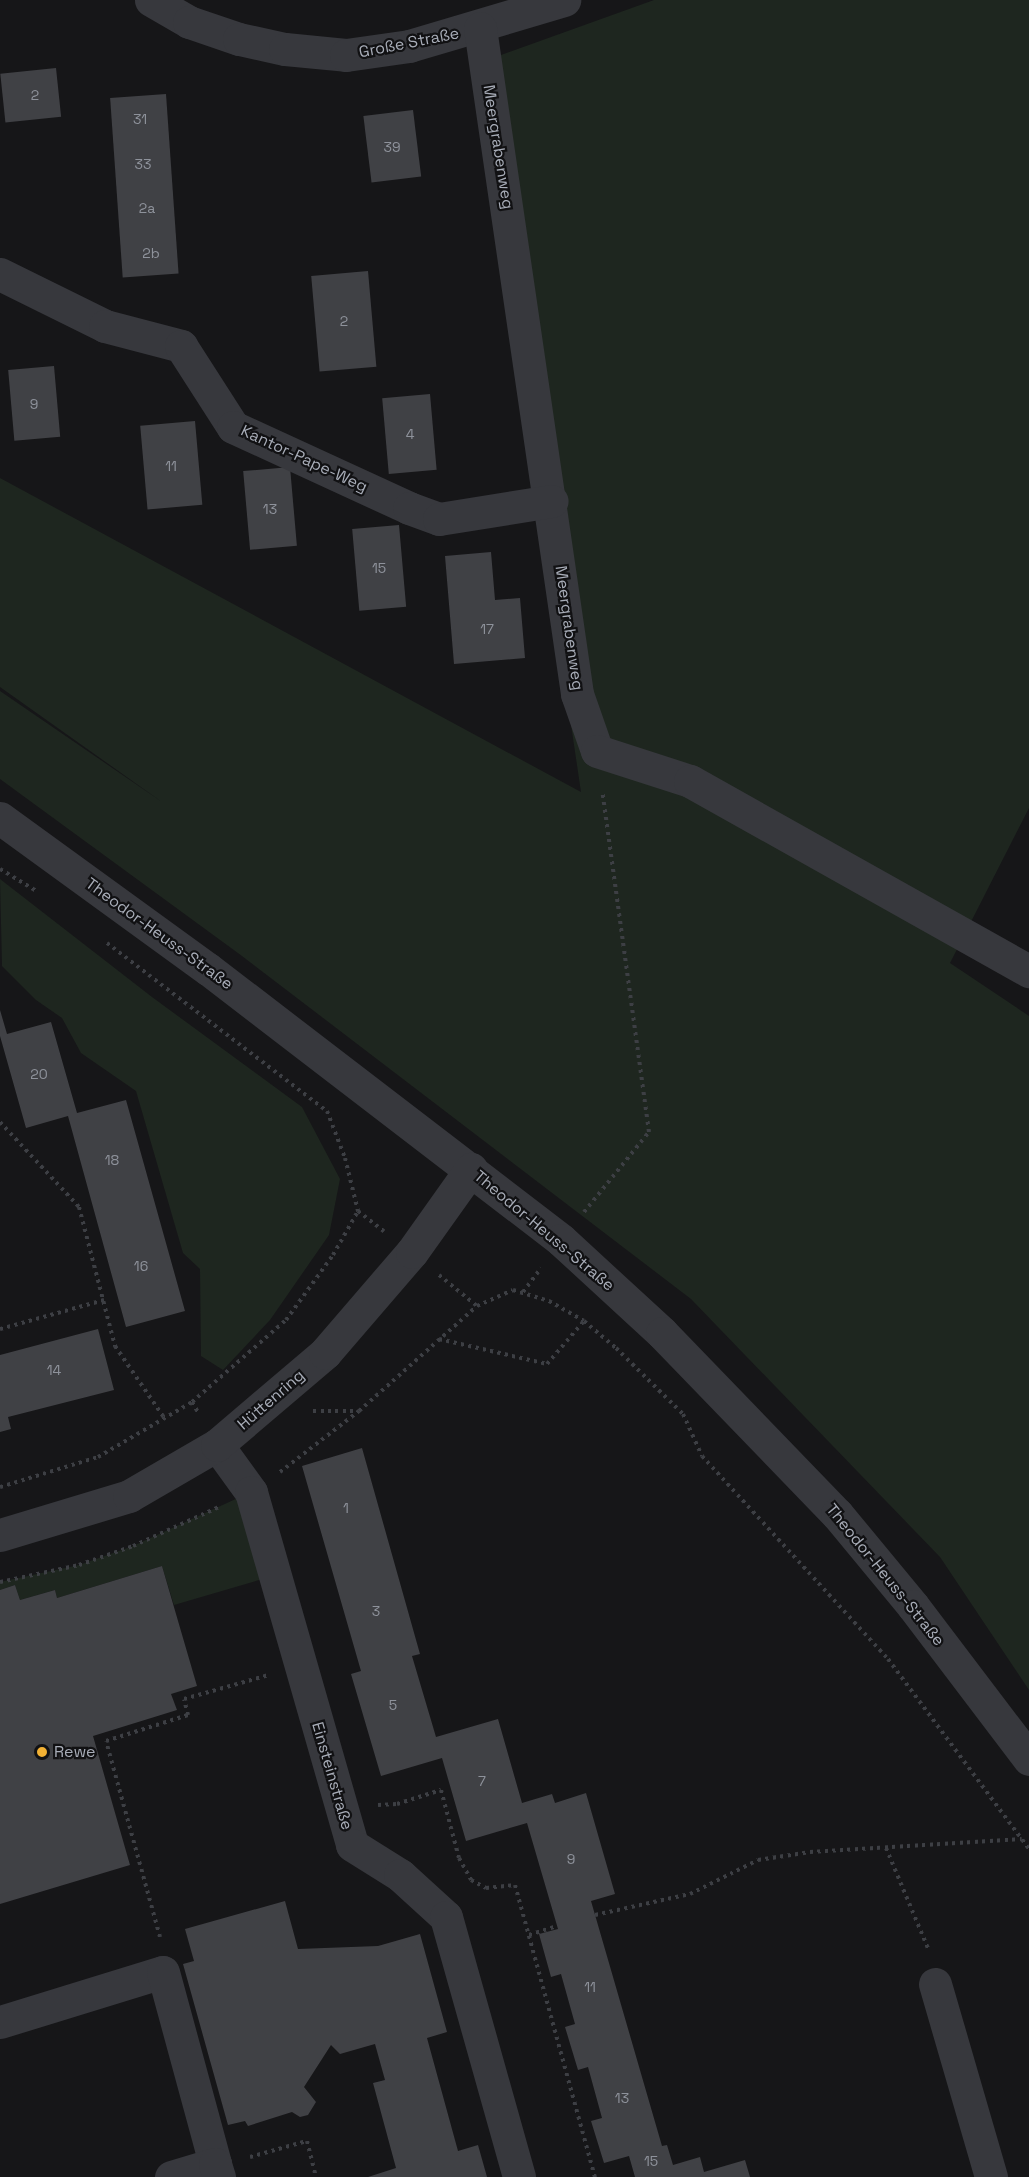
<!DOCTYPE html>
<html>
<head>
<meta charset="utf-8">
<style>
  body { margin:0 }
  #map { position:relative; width:1029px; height:2177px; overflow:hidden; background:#161618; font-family:"Space Grotesk",sans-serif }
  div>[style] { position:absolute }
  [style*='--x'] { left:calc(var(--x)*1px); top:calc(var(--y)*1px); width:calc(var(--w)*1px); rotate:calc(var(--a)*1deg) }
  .green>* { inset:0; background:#1e261f }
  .building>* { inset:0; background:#404145; transform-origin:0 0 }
  .path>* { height:4px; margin-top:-2px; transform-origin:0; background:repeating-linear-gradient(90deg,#3d3f44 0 3px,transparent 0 7.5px) }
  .minor>* { height:33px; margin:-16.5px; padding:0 16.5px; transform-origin:16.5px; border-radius:16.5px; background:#37383d }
  .dots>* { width:16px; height:16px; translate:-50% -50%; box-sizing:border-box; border:3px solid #111113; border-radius:50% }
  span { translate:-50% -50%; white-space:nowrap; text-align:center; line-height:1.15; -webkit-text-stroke:4.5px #111113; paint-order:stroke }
  .number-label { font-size:14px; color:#8e929b }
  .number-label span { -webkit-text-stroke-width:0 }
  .street-label { font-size:16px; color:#a8adb8 }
  .poi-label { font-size:16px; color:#a8adb8 }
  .left { translate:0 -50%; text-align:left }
</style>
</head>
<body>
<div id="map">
  <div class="green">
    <i style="clip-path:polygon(654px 0,1029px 0,1029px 808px,950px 963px,1029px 1016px,1029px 1690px,940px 1557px,691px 1299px,242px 956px,0 779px,0 691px,162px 802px,0 687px,0 478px,581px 792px,473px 65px)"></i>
    <i style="clip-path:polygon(0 879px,152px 997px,302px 1107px,340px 1179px,329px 1235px,270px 1320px,223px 1370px,201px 1356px,200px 1269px,183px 1253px,136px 1091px,81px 1053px,62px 1018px,36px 1000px,2px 966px)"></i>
    <i style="clip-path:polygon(251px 1492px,276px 1575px,174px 1605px,162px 1566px,57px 1598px,55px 1590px,20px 1600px,15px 1585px,0 1590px,0 1582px,79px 1565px,133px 1546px)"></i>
  </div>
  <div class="building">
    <i style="left:56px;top:68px;width:49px;height:56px;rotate:84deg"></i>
    <i style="left:166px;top:94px;width:180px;height:56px;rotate:86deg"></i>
    <i style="left:413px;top:110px;width:67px;height:50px;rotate:83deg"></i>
    <i style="left:368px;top:271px;width:96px;height:57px;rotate:85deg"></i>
    <i style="left:54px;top:366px;width:71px;height:46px;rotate:85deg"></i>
    <i style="left:430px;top:394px;width:76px;height:48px;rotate:85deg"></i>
    <i style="left:195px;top:421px;width:84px;height:55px;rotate:85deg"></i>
    <i style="left:290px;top:467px;width:79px;height:47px;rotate:85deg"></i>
    <i style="left:399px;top:525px;width:82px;height:47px;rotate:85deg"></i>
    <i style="clip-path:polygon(491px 552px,495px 600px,520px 598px,525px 658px,454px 664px,445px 556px)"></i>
    <i style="clip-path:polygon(0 1010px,7px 1034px,51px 1022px,77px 1113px,126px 1100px,185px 1311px,126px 1327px,68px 1116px,26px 1128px,0 1036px)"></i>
    <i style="clip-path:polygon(98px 1329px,114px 1390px,8px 1417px,11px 1429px,0 1432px,0 1355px)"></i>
    <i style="clip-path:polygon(362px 1448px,420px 1654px,412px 1656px,436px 1737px,498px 1719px,522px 1803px,552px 1794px,555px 1803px,586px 1793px,615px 1894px,591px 1901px,662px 2146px,667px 2145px,673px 2165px,700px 2157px,704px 2172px,745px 2160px,750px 2177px,635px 2177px,629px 2156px,604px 2163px,591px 2121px,602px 2118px,588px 2067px,578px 2070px,565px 2027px,575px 2024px,561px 1974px,551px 1977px,539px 1934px,558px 1929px,527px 1823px,466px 1841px,442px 1758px,381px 1776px,351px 1674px,361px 1671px,302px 1466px)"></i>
    <i style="clip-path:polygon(162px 1566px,197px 1686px,171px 1694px,177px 1710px,93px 1736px,130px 1865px,0 1904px,0 1590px,15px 1585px,20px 1600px,55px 1590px,57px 1598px)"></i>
    <i style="clip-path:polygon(285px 1901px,298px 1949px,378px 1946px,420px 1934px,447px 2032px,427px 2038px,458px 2151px,478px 2145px,487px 2177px,368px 2177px,396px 2168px,373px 2083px,385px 2080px,375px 2044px,340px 2054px,331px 2045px,304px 2087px,316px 2102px,308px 2115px,300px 2117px,292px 2112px,248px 2126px,245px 2121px,228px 2125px,183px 1964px,194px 1961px,185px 1929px)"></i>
  </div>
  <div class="path">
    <i style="--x:0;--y:869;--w:44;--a:31.2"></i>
    <i style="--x:107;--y:943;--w:277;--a:37.4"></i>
    <i style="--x:327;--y:1111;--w:50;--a:69"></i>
    <i style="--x:345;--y:1158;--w:55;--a:76.2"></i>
    <i style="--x:358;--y:1211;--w:33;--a:38"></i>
    <i style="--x:0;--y:1122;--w:116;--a:47.1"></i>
    <i style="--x:79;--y:1207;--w:144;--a:75.5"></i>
    <i style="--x:115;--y:1346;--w:88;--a:55.6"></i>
    <i style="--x:584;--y:1212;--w:103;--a:-50.9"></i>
    <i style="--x:649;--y:1132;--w:345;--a:-97.8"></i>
    <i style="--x:439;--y:1275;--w:49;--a:39.2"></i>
    <i style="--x:477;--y:1306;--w:39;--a:-24"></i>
    <i style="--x:513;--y:1290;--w:38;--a:17"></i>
    <i style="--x:549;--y:1301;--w:40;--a:29.7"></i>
    <i style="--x:584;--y:1321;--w:42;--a:40.2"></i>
    <i style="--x:616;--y:1348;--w:94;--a:44.6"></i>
    <i style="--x:683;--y:1414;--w:46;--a:65.7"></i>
    <i style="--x:702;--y:1456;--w:275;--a:47.5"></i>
    <i style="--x:888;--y:1659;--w:237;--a:53.4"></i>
    <i style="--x:523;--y:1292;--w:30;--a:-53"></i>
    <i style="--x:0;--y:1329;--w:108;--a:-15.6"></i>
    <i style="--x:439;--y:1339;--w:111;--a:13"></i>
    <i style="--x:547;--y:1364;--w:57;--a:-49.3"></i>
    <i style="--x:192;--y:1402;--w:14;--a:60"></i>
    <i style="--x:313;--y:1411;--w:45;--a:0"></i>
    <i style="--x:280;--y:1472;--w:100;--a:-37.7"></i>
    <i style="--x:359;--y:1411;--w:158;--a:-41.7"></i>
    <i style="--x:0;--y:1487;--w:102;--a:-17"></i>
    <i style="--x:98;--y:1457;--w:109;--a:-30.3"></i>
    <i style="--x:192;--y:1402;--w:125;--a:-41.1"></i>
    <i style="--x:286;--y:1320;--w:80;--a:-54.1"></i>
    <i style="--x:333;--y:1255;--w:51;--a:-60.4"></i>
    <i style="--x:0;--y:1582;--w:81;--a:-12.1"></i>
    <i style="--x:79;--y:1565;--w:57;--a:-19.4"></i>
    <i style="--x:133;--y:1546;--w:94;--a:-24.4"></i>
    <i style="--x:378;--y:1805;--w:19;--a:-3"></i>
    <i style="--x:397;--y:1804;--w:46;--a:-17.7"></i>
    <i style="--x:441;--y:1790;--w:70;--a:75.2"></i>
    <i style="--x:459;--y:1858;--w:25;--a:61"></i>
    <i style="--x:471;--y:1880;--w:17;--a:28"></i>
    <i style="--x:486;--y:1888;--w:29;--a:-6"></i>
    <i style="--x:515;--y:1885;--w:303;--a:74.7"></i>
    <i style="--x:886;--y:1848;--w:112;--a:67.3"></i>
    <i style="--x:595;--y:1915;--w:97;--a:-12.5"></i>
    <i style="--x:690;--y:1894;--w:76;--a:-26.6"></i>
    <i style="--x:758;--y:1860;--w:53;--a:-8.7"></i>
    <i style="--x:810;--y:1852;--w:212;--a:-3.5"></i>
    <i style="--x:529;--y:1935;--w:29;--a:-18"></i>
    <i style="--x:160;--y:1937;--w:203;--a:-105.4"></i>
    <i style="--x:106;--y:1741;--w:86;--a:-17.6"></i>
    <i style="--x:188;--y:1715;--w:16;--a:-104"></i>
    <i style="--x:184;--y:1699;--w:88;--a:-15.8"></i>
    <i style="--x:250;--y:2157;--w:59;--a:-15.7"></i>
    <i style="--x:307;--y:2141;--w:37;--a:76"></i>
  </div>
  <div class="minor">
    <i style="--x:151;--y:0;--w:44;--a:30.1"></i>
    <i style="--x:189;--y:22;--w:53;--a:18.8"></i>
    <i style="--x:239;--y:39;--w:47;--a:12.3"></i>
    <i style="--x:285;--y:49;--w:61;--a:5.6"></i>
    <i style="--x:346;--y:55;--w:64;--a:-8.1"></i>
    <i style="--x:409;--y:46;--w:162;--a:-16.5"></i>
    <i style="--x:480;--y:28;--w:673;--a:81.71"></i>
    <i style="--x:577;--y:694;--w:60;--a:70.7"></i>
    <i style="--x:597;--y:751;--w:98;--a:17.9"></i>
    <i style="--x:690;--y:781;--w:389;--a:29.3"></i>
    <i style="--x:0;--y:274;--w:117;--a:26.3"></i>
    <i style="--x:105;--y:326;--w:79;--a:14.7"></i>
    <i style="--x:181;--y:346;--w:96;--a:57.3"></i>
    <i style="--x:233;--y:427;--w:194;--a:24.7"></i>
    <i style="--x:409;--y:508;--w:32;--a:20"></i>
    <i style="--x:439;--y:519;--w:114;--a:-9.1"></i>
    <i style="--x:0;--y:818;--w:257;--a:36"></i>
    <i style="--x:208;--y:969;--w:445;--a:37.5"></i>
    <i style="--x:561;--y:1240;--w:137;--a:42.6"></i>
    <i style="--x:662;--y:1333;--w:252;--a:46"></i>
    <i style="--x:837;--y:1514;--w:119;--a:50.4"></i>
    <i style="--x:913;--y:1606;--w:192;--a:52.8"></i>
    <i style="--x:217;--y:1445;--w:58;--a:54.1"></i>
    <i style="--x:251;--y:1492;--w:367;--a:74"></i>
    <i style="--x:352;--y:1845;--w:57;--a:32"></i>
    <i style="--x:400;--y:1875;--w:62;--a:42.4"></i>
    <i style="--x:446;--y:1917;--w:270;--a:74.3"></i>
    <i style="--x:0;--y:1535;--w:135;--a:-16.8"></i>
    <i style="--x:129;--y:1496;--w:102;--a:-30.1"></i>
    <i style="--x:217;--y:1445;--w:142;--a:-40.4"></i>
    <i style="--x:325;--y:1353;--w:133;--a:-49.3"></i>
    <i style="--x:412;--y:1252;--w:102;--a:-54.6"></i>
    <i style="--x:935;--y:1984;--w:201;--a:73.8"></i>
    <i style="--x:0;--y:2022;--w:170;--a:-17.1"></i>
    <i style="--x:163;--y:1972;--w:199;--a:74.8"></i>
    <i style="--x:171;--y:2177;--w:46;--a:-16.5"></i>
    <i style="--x:215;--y:2164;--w:14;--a:73"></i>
  </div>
  <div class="dots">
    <i style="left:42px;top:1752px;background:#f2b134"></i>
  </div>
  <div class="number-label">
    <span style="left:35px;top:95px">2</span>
    <span style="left:140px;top:119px">31</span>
    <span style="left:392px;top:147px">39</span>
    <span style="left:143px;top:164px">33</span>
    <span style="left:147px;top:208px">2a</span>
    <span style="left:151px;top:253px">2b</span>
    <span style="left:344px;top:321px">2</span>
    <span style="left:34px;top:404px">9</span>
    <span style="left:410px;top:434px">4</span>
    <span style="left:171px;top:466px">11</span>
    <span style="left:270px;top:509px">13</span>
    <span style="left:379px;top:568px">15</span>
    <span style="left:487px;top:629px">17</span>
    <span style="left:39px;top:1074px">20</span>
    <span style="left:112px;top:1160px">18</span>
    <span style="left:141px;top:1266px">16</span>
    <span style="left:54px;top:1370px">14</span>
    <span style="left:346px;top:1508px">1</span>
    <span style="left:376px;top:1611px">3</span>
    <span style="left:393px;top:1705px">5</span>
    <span style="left:482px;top:1781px">7</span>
    <span style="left:571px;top:1859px">9</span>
    <span style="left:590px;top:1987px">11</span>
    <span style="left:622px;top:2098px">13</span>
    <span style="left:651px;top:2161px">15</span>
  </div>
  <div class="street-label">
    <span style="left:409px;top:43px;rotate:-11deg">Große Straße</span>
    <span style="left:498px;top:147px;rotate:81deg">Meergrabenweg</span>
    <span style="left:304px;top:459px;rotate:25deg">Kantor-Pape-Weg</span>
    <span style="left:569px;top:628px;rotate:82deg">Meergrabenweg</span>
    <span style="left:159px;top:934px;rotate:36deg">Theodor-Heuss-Straße</span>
    <span style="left:544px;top:1231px;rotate:40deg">Theodor-Heuss-Straße</span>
    <span style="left:271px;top:1400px;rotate:-41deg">Hüttenring</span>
    <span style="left:885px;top:1575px;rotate:51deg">Theodor-Heuss-Straße</span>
    <span style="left:332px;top:1776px;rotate:74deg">Einsteinstraße</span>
  </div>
  <div class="poi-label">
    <span class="left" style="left:54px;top:1752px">Rewe</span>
  </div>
</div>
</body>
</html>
